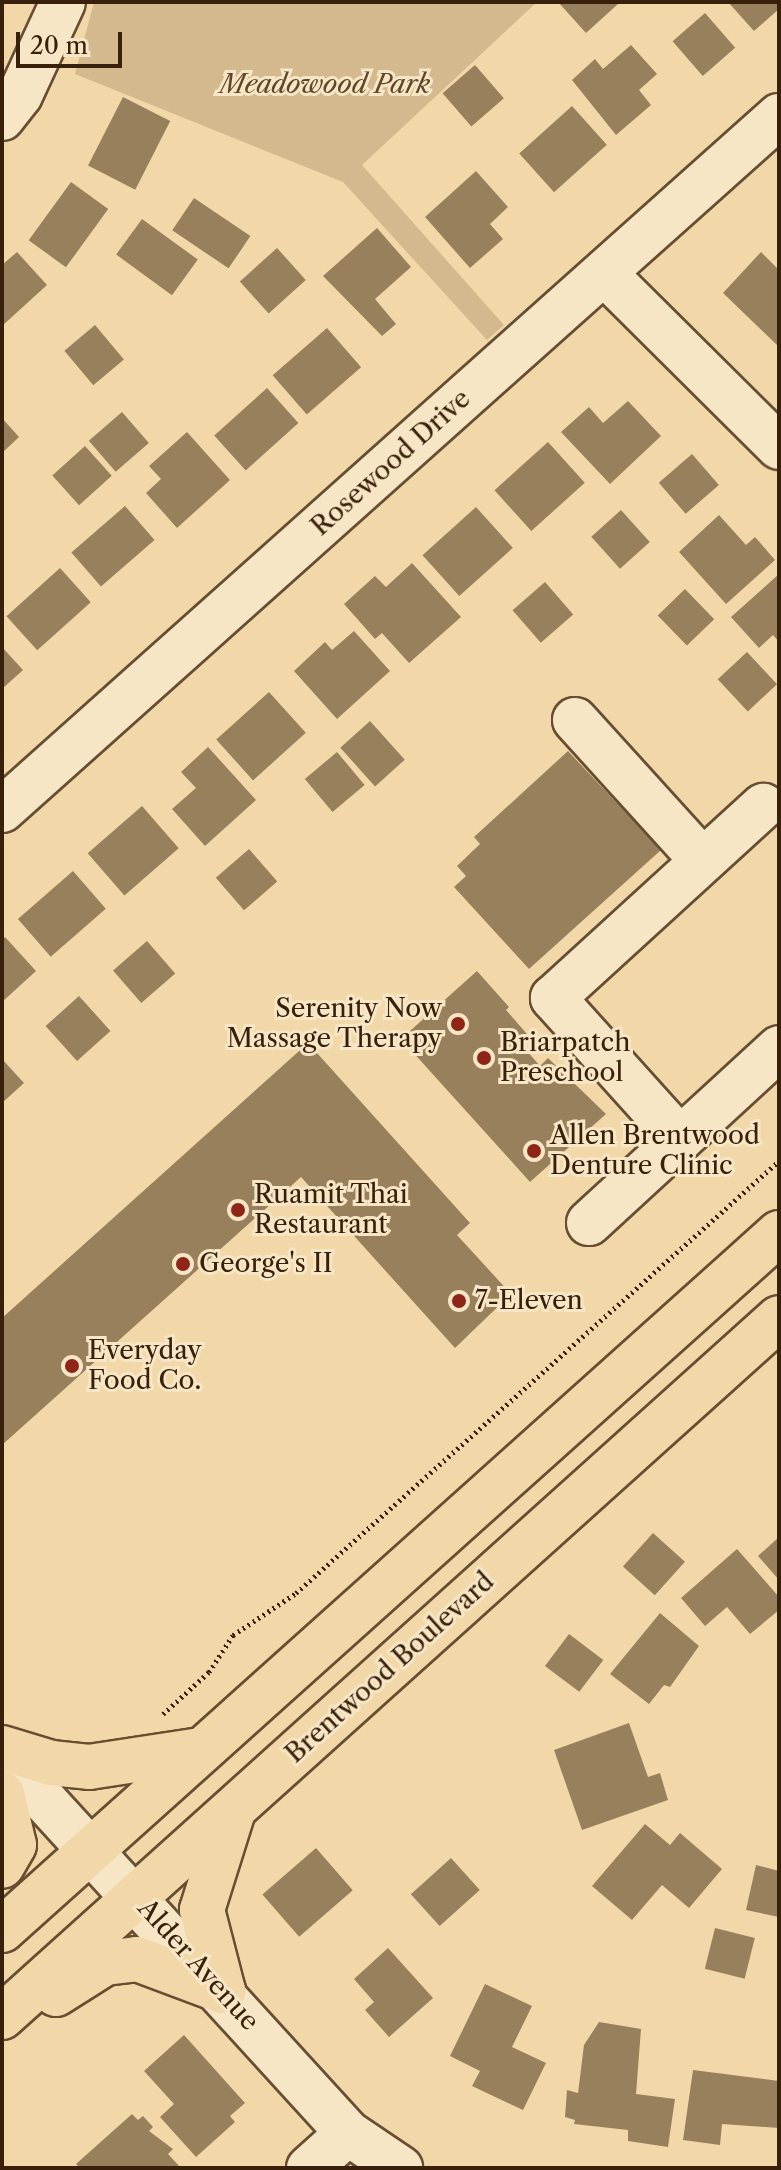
<!DOCTYPE html>
<html>
<head>
<meta charset="utf-8">
<style>
  body { margin:0 }
  #map { position:relative; width:781px; height:2170px; overflow:hidden; background:#f2d8a8; font-family:"Libre Caslon Text",serif }
  div>[style] { position:absolute }
  [style*='--x'] { left:calc(var(--x)*1px); top:calc(var(--y)*1px); width:calc(var(--w)*1px); rotate:calc(var(--a)*1deg) }
  .green>* { inset:0; background:#d3b98d }
  .building>* { inset:0; background:#99805c; transform-origin:0 0 }
  .path>* { height:5px; margin-top:-2.5px; transform-origin:0; background:repeating-linear-gradient(90deg,#39200a 0 2px,transparent 0 6px) }
  .roads { filter:drop-shadow(2px 0 #674e32) drop-shadow(-2px 0 #674e32) drop-shadow(0 2px #674e32) drop-shadow(0 -2px #674e32) }
  .minor>* { height:44px; margin:-22px; padding:0 22px; transform-origin:22px; border-radius:22px; background:#f7e6c6 }
  .major>* { height:44px; margin:-22px; padding:0 22px; transform-origin:22px; border-radius:22px; background:#f2d8a8 }
  .dots>* { width:22px; height:22px; translate:-50% -50%; box-sizing:border-box; border:4px solid #f7e6c6; border-radius:50% }
  span { translate:-50% -50%; white-space:nowrap; text-align:center; line-height:1.15; -webkit-text-stroke:6px #f7e6c6; paint-order:stroke }
  .park-label { font-size:26px; color:#60462b; font-style:italic }
  .street-label { font-size:26px; color:#39200a }
  .poi-label { font-size:26px; color:#39200a }
  .right { translate:-100% -50%; text-align:right }
  .left { translate:0 -50%; text-align:left }
  .frame { position:absolute; inset:0; border:4px solid #39200a; pointer-events:none }
  .scale { position:absolute; left:16px; top:32px; width:106px; height:36px; box-sizing:border-box; border:4px solid #39200a; border-top:0; padding-left:10px; font-size:24px; line-height:28px; white-space:nowrap; color:#39200a; -webkit-text-stroke:6px #f7e6c6; paint-order:stroke }
</style>
</head>
<body>
<div id="map">
  <div class="green">
    <i style="clip-path:polygon(94px 2px,537px 2px,362px 165px,504px 325px,487px 340px,343px 182px,75px 74px)"></i>
  </div>
  <div class="building">
    <i style="clip-path:polygon(558px 2px,617px 2px,618px 4px,586px 33px)"></i>
    <i style="clip-path:polygon(728px 2px,779px 2px,779px 9px,754px 31px)"></i>
    <i style="left:705px;top:13px;width:46px;height:43px;rotate:49deg"></i>
    <i style="clip-path:polygon(631px 45px,657px 74px,639px 90px,651px 105px,616px 135px,572px 80px,595px 59px,603px 69px)"></i>
    <i style="left:475px;top:65px;width:44px;height:43px;rotate:49deg"></i>
    <i style="left:123px;top:97px;width:53px;height:77px;rotate:27deg"></i>
    <i style="left:572px;top:106px;width:52px;height:71px;rotate:48deg"></i>
    <i style="clip-path:polygon(476px 171px,508px 207px,490px 224px,503px 239px,470px 268px,425px 217px)"></i>
    <i style="left:71px;top:182px;width:46px;height:72px;rotate:36deg"></i>
    <i style="left:194px;top:198px;width:68px;height:39px;rotate:34deg"></i>
    <i style="left:142px;top:219px;width:69px;height:44px;rotate:36deg"></i>
    <i style="clip-path:polygon(377px 228px,411px 267px,375px 299px,396px 324px,382px 336px,323px 276px)"></i>
    <i style="left:277px;top:248px;width:43px;height:50px;rotate:48deg"></i>
    <i style="clip-path:polygon(17px 252px,47px 285px,2px 326px,2px 265px)"></i>
    <i style="clip-path:polygon(761px 252px,779px 270px,779px 347px,723px 293px)"></i>
    <i style="left:95px;top:325px;width:45px;height:40px;rotate:50deg"></i>
    <i style="left:327px;top:328px;width:52px;height:72px;rotate:49deg"></i>
    <i style="left:267px;top:388px;width:47px;height:71px;rotate:48deg"></i>
    <i style="clip-path:polygon(628px 401px,661px 436px,610px 484px,561px 432px,589px 407px,603px 423px)"></i>
    <i style="left:122px;top:412px;width:41px;height:44px;rotate:49deg"></i>
    <i style="clip-path:polygon(2px 418px,19px 437px,2px 453px)"></i>
    <i style="clip-path:polygon(187px 432px,230px 480px,177px 528px,146px 493px,161px 479px,149px 466px)"></i>
    <i style="left:548px;top:442px;width:55px;height:72px;rotate:48deg"></i>
    <i style="left:85px;top:446px;width:40px;height:44px;rotate:48deg"></i>
    <i style="left:692px;top:454px;width:41px;height:44px;rotate:49deg"></i>
    <i style="left:125px;top:506px;width:45px;height:71px;rotate:49deg"></i>
    <i style="left:476px;top:507px;width:55px;height:72px;rotate:48deg"></i>
    <i style="left:621px;top:510px;width:43px;height:40px;rotate:48deg"></i>
    <i style="clip-path:polygon(719px 515px,746px 545px,755px 537px,775px 560px,726px 604px,679px 552px)"></i>
    <i style="clip-path:polygon(412px 563px,461px 617px,409px 663px,382px 633px,375px 639px,344px 604px,375px 576px,386px 587px)"></i>
    <i style="left:60px;top:568px;width:46px;height:72px;rotate:48deg"></i>
    <i style="clip-path:polygon(779px 574px,779px 642px,773px 635px,759px 648px,731px 617px)"></i>
    <i style="left:545px;top:582px;width:43px;height:43px;rotate:49deg"></i>
    <i style="left:685px;top:589px;width:42px;height:38px;rotate:46deg"></i>
    <i style="clip-path:polygon(354px 631px,390px 671px,337px 719px,294px 671px,325px 642px,332px 650px)"></i>
    <i style="clip-path:polygon(2px 647px,23px 670px,2px 689px)"></i>
    <i style="left:747px;top:652px;width:44px;height:40px;rotate:47deg"></i>
    <i style="left:269px;top:692px;width:55px;height:71px;rotate:48deg"></i>
    <i style="left:370px;top:721px;width:52px;height:40px;rotate:48deg"></i>
    <i style="clip-path:polygon(208px 747px,256px 800px,205px 846px,172px 809px,196px 788px,181px 772px)"></i>
    <i style="clip-path:polygon(568px 751px,661px 850px,529px 969px,454px 887px,466px 876px,457px 866px,480px 844px,474px 837px)"></i>
    <i style="left:337px;top:752px;width:43px;height:42px;rotate:50deg"></i>
    <i style="left:142px;top:806px;width:56px;height:72px;rotate:49deg"></i>
    <i style="left:249px;top:849px;width:43px;height:44px;rotate:49deg"></i>
    <i style="left:73px;top:871px;width:50px;height:73px;rotate:49deg"></i>
    <i style="clip-path:polygon(5px 937px,36px 971px,2px 1002px,2px 940px)"></i>
    <i style="left:147px;top:941px;width:43px;height:45px;rotate:49deg"></i>
    <i style="clip-path:polygon(477px 971px,509px 1007px,506px 1010px,527px 1034px,519px 1042px,540px 1066px,548px 1058px,606px 1114px,530px 1182px,401px 1039px)"></i>
    <i style="left:79px;top:996px;width:47px;height:45px;rotate:48deg"></i>
    <i style="clip-path:polygon(308px 1043px,470px 1223px,457px 1235px,511px 1294px,455px 1348px,301px 1177px,2px 1445px,2px 1318px)"></i>
    <i style="clip-path:polygon(2px 1059px,24px 1083px,2px 1103px)"></i>
    <i style="left:653px;top:1533px;width:43px;height:45px;rotate:42deg"></i>
    <i style="clip-path:polygon(779px 1537px,779px 1580px,758px 1556px)"></i>
    <i style="clip-path:polygon(737px 1549px,779px 1597px,779px 1610px,750px 1634px,727px 1607px,705px 1626px,681px 1598px)"></i>
    <i style="clip-path:polygon(660px 1613px,699px 1646px,670px 1687px,664px 1685px,649px 1704px,610px 1674px)"></i>
    <i style="left:569px;top:1634px;width:43px;height:40px;rotate:37deg"></i>
    <i style="clip-path:polygon(629px 1723px,648px 1777px,660px 1773px,668px 1800px,582px 1830px,554px 1750px)"></i>
    <i style="clip-path:polygon(645px 1824px,670px 1845px,680px 1833px,722px 1869px,689px 1908px,662px 1885px,632px 1920px,592px 1886px)"></i>
    <i style="left:316px;top:1848px;width:56px;height:71px;rotate:49deg"></i>
    <i style="left:451px;top:1858px;width:43px;height:54px;rotate:48deg"></i>
    <i style="clip-path:polygon(756px 1865px,779px 1871px,779px 1917px,746px 1910px)"></i>
    <i style="left:715px;top:1928px;width:41px;height:42px;rotate:14deg"></i>
    <i style="clip-path:polygon(388px 1948px,433px 1998px,389px 2037px,365px 2010px,374px 2002px,354px 1979px)"></i>
    <i style="clip-path:polygon(485px 1984px,532px 2006px,512px 2047px,546px 2063px,523px 2110px,472px 2086px,480px 2071px,450px 2056px)"></i>
    <i style="clip-path:polygon(599px 2022px,641px 2029px,636px 2094px,675px 2099px,668px 2147px,628px 2141px,628px 2130px,574px 2124px,575px 2120px,565px 2117px,567px 2090px,578px 2093px,584px 2045px)"></i>
    <i style="clip-path:polygon(184px 2035px,245px 2103px,230px 2116px,235px 2122px,196px 2157px,160px 2117px,174px 2104px,144px 2071px)"></i>
    <i style="clip-path:polygon(693px 2070px,779px 2081px,779px 2128px,722px 2124px,720px 2145px,683px 2140px)"></i>
    <i style="clip-path:polygon(132px 2114px,138px 2120px,143px 2116px,153px 2127px,149px 2131px,173px 2149px,168px 2154px,181px 2168px,80px 2168px,76px 2164px)"></i>
  </div>
  <div class="path">
    <i style="--x:163;--y:1714;--w:62;--a:-42.4"></i>
    <i style="--x:209;--y:1672;--w:44;--a:-57"></i>
    <i style="--x:233;--y:1635;--w:76;--a:-33.7"></i>
    <i style="--x:296;--y:1593;--w:648;--a:-41.81"></i>
  </div>
  <div class="roads">
    <div class="minor">
      <i style="--x:2;--y:118;--w:29;--a:-52"></i>
      <i style="--x:20;--y:95;--w:102;--a:-65.2"></i>
      <i style="--x:604;--y:273;--w:247;--a:44.8"></i>
      <i style="--x:575;--y:720;--w:190;--a:47.8"></i>
      <i style="--x:2;--y:810;--w:1042;--a:-41.77"></i>
      <i style="--x:680;--y:1139;--w:190;--a:-132"></i>
      <i style="--x:553;--y:998;--w:285;--a:-42.4"></i>
      <i style="--x:589;--y:1223;--w:258;--a:-42.6"></i>
      <i style="--x:2;--y:1754;--w:513;--a:47.61"></i>
      <i style="--x:348;--y:2133;--w:63;--a:33.9"></i>
      <i style="--x:309;--y:2168;--w:52;--a:-41.9"></i>
    </div>
    <div class="major">
      <i style="--x:2;--y:1748;--w:51;--a:17"></i>
      <i style="--x:51;--y:1763;--w:38;--a:6"></i>
      <i style="--x:89;--y:1767;--w:113;--a:-8.6"></i>
      <i style="--x:2;--y:1794;--w:52;--a:76.8"></i>
      <i style="--x:14;--y:1845;--w:24;--a:120"></i>
      <i style="--x:2;--y:1930;--w:1044;--a:-41.89"></i>
      <i style="--x:223;--y:1991;--w:84;--a:-104.5"></i>
      <i style="--x:202;--y:1910;--w:101;--a:-72.6"></i>
      <i style="--x:56;--y:1994;--w:58;--a:-32.3"></i>
      <i style="--x:105;--y:1963;--w:32;--a:-7"></i>
      <i style="--x:137;--y:1959;--w:92;--a:20.4"></i>
      <i style="--x:2;--y:2017;--w:1045;--a:-41.97"></i>
    </div>
  </div>
  <div class="dots">
    <i style="left:458px;top:1024px;background:#8f2418"></i>
    <i style="left:484px;top:1058px;background:#8f2418"></i>
    <i style="left:534px;top:1151px;background:#8f2418"></i>
    <i style="left:238px;top:1210px;background:#8f2418"></i>
    <i style="left:183px;top:1264px;background:#8f2418"></i>
    <i style="left:459px;top:1301px;background:#8f2418"></i>
    <i style="left:72px;top:1366px;background:#8f2418"></i>
  </div>
  <div class="park-label">
    <span style="left:325px;top:85px">Meadowood Park</span>
  </div>
  <div class="street-label">
    <span style="left:391px;top:463px;rotate:-42deg">Rosewood Drive</span>
    <span style="left:390px;top:1668px;rotate:-42deg">Brentwood Boulevard</span>
    <span style="left:198px;top:1965px;rotate:48deg">Alder Avenue</span>
  </div>
  <div class="poi-label">
    <span class="right" style="left:442px;top:1024px">Serenity Now<br>Massage Therapy</span>
    <span class="left" style="left:500px;top:1058px">Briarpatch<br>Preschool</span>
    <span class="left" style="left:550px;top:1151px">Allen Brentwood<br>Denture Clinic</span>
    <span class="left" style="left:254px;top:1210px">Ruamit Thai<br>Restaurant</span>
    <span class="left" style="left:199px;top:1264px">George's II</span>
    <span class="left" style="left:475px;top:1301px">7-Eleven</span>
    <span class="left" style="left:88px;top:1366px">Everyday<br>Food Co.</span>
  </div>
  <div class="frame"></div>
  <div class="scale">20 m</div>
</div>
</body>
</html>
